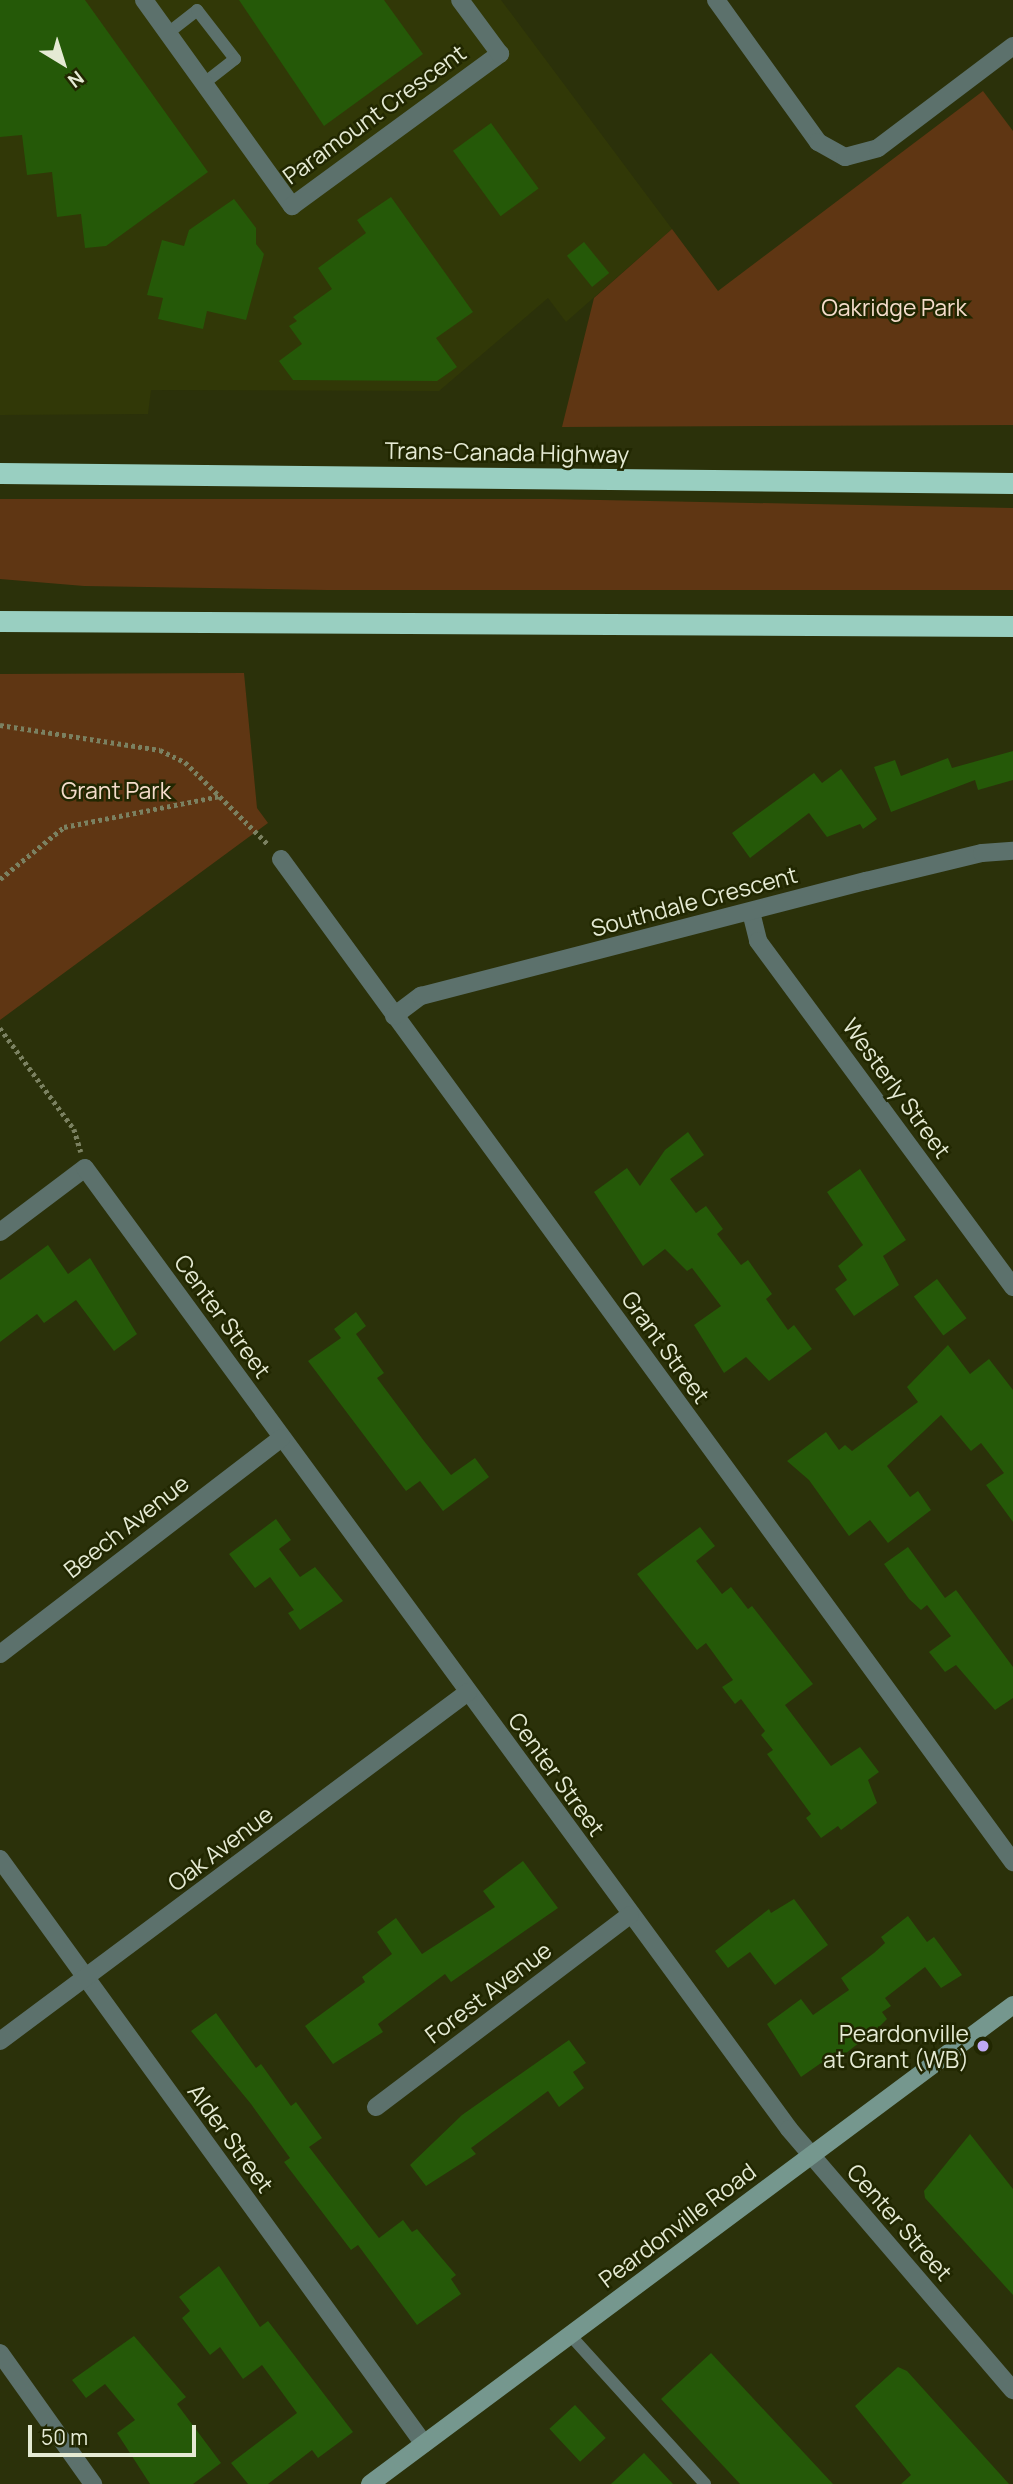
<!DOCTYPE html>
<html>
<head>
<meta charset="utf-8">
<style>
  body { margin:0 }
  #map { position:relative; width:1013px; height:2484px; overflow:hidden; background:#2b310a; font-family:Manrope,sans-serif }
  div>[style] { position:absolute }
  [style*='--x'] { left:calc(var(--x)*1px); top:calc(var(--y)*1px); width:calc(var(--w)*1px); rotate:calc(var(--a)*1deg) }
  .built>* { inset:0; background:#313807 }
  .green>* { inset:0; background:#5f3613 }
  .building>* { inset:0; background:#255908; transform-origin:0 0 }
  .path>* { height:4.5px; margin-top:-2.25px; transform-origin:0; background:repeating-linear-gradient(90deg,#7b8161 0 3.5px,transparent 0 7px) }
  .service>* { height:12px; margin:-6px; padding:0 6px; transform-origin:6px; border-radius:6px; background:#5c716c }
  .minor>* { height:18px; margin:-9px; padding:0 9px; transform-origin:9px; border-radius:9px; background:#5c716c }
  .secondary>* { height:18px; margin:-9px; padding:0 9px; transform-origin:9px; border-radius:9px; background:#75978e }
  .motorway>* { height:21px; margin:-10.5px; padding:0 10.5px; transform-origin:10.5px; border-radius:10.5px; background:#99cfc1 }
  .dots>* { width:19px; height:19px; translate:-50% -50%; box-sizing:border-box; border:4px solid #212701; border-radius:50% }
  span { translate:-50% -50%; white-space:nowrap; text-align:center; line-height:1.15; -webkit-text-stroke:5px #212701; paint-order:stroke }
  .street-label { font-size:23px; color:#e5ead4 }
  .park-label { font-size:23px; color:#f5dccb }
  .poi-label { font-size:23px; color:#e5ead4 }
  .right { translate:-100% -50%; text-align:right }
  .north { position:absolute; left:28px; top:28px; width:70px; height:70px; -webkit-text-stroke:5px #212701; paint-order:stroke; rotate:142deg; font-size:19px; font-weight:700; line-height:28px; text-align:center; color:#e5ead4 }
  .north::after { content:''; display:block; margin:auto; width:24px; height:32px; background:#e5ead4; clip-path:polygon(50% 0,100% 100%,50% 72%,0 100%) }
  .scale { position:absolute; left:28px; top:2425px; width:168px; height:32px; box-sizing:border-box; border:4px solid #e5ead4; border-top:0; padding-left:9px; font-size:21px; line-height:24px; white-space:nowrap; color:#e5ead4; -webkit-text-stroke:5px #212701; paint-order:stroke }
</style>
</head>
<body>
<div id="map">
  <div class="built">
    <i style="clip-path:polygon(0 0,501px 0,672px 229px,566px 322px,548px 298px,439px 391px,151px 390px,148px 414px,0 415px)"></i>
  </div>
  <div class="green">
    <i style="clip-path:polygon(983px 91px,1013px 131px,1013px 425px,562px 427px,594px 298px,672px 229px,718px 291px)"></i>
    <i style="clip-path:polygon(0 499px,550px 499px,1013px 508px,1013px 590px,326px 590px,84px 586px,0 579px)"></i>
    <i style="clip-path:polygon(244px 673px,257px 808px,268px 823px,0 1020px,0 674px)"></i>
  </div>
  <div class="building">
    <i style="clip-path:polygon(0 0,85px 0,208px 172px,106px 246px,85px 248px,81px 214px,57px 217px,52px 172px,27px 175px,22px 135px,0 137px)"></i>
    <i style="clip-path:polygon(239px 0,384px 0,423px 54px,324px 126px)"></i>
    <i style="left:491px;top:123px;width:81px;height:47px;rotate:54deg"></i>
    <i style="clip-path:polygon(391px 197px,473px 312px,436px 338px,457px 367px,437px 381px,293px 380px,279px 361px,302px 344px,289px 326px,297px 321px,293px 317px,332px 289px,318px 268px,366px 233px,357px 220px)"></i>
    <i style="clip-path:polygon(234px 199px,256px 228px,256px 244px,264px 254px,246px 320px,207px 311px,203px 329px,158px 319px,163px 298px,147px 295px,162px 240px,184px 246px,189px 230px)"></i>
    <i style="left:584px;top:242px;width:40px;height:22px;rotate:51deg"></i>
    <i style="clip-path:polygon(1013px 751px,1013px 780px,978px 790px,975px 780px,891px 812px,874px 767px,895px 760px,901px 776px,948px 758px,952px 768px)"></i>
    <i style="clip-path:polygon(841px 769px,877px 819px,863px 829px,860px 824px,827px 837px,809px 813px,750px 858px,732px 833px,814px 773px,822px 783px)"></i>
    <i style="clip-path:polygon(688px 1132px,704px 1155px,670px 1179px,696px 1213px,706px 1206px,723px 1229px,717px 1234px,741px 1265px,748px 1260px,772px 1294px,766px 1299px,788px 1330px,794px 1325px,812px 1349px,769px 1381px,746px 1357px,724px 1373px,694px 1325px,721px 1306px,692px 1268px,687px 1271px,665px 1249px,643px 1266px,594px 1192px,627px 1168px,640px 1186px,665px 1150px)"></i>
    <i style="clip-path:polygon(860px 1169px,906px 1240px,883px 1256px,899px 1285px,854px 1316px,835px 1289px,847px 1280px,838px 1266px,863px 1245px,827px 1192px)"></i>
    <i style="clip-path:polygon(48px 1245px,68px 1274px,90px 1258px,137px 1334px,114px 1351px,76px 1300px,44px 1323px,37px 1314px,0 1342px,0 1280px)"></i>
    <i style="left:937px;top:1279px;width:49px;height:29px;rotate:53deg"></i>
    <i style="clip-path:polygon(356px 1312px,366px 1326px,356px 1334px,384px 1373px,377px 1378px,424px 1441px,451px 1475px,475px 1458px,489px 1477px,443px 1511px,420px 1481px,406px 1491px,308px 1361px,341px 1338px,334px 1329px)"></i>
    <i style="clip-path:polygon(948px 1345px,970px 1374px,989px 1359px,1013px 1390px,1013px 1522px,986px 1485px,1004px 1473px,981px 1443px,971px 1451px,941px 1415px,887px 1466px,910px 1497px,918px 1491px,931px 1510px,888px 1543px,870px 1520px,849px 1536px,809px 1480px,787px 1461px,826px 1432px,839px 1450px,845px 1445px,852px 1451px,918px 1402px,907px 1387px)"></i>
    <i style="clip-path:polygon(276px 1519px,291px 1540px,279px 1549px,300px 1577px,315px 1567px,343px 1601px,300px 1630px,288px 1613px,294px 1610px,270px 1577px,255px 1588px,229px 1554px)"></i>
    <i style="clip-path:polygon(700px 1527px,715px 1546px,696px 1561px,722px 1594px,731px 1587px,748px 1609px,752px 1606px,813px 1684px,785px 1705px,831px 1766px,860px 1747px,879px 1772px,868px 1780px,877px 1803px,841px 1830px,838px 1826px,821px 1838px,806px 1818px,811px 1814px,767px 1754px,773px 1750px,761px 1735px,765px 1731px,741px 1699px,735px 1704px,722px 1687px,733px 1680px,706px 1643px,697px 1650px,637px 1574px)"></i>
    <i style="clip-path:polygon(908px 1547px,945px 1598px,956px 1590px,1013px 1667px,1013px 1698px,995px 1710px,956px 1665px,945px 1672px,929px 1652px,951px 1636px,927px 1605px,921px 1610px,909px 1599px,884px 1564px)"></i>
    <i style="clip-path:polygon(523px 1861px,558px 1908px,451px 1982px,445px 1974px,378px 2024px,383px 2032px,333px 2064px,305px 2026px,365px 1982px,362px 1977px,392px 1954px,377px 1932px,396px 1918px,422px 1954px,495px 1907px,483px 1891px)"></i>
    <i style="clip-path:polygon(794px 1899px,828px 1945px,775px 1985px,750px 1952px,728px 1968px,715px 1951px,769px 1909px,771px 1913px)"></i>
    <i style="clip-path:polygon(908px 1916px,927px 1942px,934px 1937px,962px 1975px,941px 1988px,925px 1967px,885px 1998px,891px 2006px,882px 2012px,887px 2019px,879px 2027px,826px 2069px,821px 2063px,801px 2077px,767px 2024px,801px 1999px,813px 2015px,849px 1990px,841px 1978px,874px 1953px,885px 1943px,881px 1937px)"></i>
    <i style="clip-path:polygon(216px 2013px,256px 2068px,261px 2064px,291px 2106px,296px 2102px,322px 2138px,309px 2147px,379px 2238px,403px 2220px,412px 2232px,417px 2229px,456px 2275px,451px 2279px,461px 2294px,417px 2325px,358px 2245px,351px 2250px,284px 2162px,290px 2158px,251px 2104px,191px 2031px)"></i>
    <i style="clip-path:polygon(569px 2040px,586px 2063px,573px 2072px,584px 2088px,559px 2107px,548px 2091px,471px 2148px,476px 2154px,426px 2186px,410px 2165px,462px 2115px)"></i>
    <i style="clip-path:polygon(970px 2134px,1013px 2189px,1013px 2295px,925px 2198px,924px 2191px)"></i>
    <i style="clip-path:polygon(219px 2266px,260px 2327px,268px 2321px,353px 2432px,318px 2458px,312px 2450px,268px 2484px,248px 2484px,231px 2463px,297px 2413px,262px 2365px,243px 2379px,220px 2347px,210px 2355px,182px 2318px,190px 2311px,179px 2297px)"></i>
    <i style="clip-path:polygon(134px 2336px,186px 2397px,177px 2404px,221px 2463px,193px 2484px,150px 2484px,117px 2433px,135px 2420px,105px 2384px,86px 2398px,72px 2380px)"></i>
    <i style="clip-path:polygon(711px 2353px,833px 2484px,740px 2484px,661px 2399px)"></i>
    <i style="clip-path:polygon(898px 2367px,907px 2371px,1009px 2484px,901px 2484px,911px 2475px,855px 2406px)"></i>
    <i style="left:575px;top:2405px;width:45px;height:35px;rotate:47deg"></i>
    <i style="clip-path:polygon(644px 2453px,673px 2484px,611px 2484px)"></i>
  </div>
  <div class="path">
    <i style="--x:0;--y:725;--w:162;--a:8.9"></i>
    <i style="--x:160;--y:750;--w:28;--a:26"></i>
    <i style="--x:185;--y:762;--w:118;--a:44.7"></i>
    <i style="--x:0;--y:879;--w:82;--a:-39.1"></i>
    <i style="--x:64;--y:827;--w:160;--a:-11.2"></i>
    <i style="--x:0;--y:1028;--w:125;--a:53.8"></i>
    <i style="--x:74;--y:1129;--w:24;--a:73"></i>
  </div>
  <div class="service">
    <i style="--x:168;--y:33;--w:37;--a:-38"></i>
    <i style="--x:197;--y:10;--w:62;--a:52.2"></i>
    <i style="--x:235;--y:59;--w:39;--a:142"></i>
    <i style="--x:570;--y:2335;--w:201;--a:47.8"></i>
  </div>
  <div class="minor">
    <i style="--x:144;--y:0;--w:254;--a:54.3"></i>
    <i style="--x:292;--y:206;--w:258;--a:-36.2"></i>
    <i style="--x:500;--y:54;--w:67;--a:-126.5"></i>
    <i style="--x:716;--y:0;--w:175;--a:54.3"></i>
    <i style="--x:818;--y:142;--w:31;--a:29"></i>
    <i style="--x:845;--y:157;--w:34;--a:-15"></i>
    <i style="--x:878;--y:148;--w:169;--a:-37.1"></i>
    <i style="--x:281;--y:859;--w:1242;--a:53.88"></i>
    <i style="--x:751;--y:912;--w:30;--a:76"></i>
    <i style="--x:758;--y:941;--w:430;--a:53.6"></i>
    <i style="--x:394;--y:1016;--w:34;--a:-37"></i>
    <i style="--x:421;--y:996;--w:460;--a:-14.5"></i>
    <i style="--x:866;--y:881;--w:119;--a:-13.6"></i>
    <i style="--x:982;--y:853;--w:31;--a:-4"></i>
    <i style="--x:0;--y:1232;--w:106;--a:-37"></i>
    <i style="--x:85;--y:1168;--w:1191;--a:53.77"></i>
    <i style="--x:789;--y:2129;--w:344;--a:49.4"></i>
    <i style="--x:0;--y:1654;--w:355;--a:-37.5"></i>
    <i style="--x:0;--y:1859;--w:722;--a:54.07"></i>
    <i style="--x:0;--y:2041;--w:584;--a:-36.71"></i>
    <i style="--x:376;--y:2107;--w:318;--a:-37.1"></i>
    <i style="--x:0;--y:2353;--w:161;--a:54.6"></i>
  </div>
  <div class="secondary">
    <i style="--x:370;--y:2484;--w:802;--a:-36.68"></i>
  </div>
  <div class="motorway">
    <i style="--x:0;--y:473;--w:1013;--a:0.57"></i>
    <i style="--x:0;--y:621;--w:1013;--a:0.28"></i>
  </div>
  <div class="dots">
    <i style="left:983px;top:2046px;background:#bfa9f4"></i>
  </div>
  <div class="street-label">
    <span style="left:374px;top:114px;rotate:-36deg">Paramount Crescent</span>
    <span style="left:507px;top:452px;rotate:1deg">Trans-Canada Highway</span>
    <span style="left:694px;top:901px;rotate:-15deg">Southdale Crescent</span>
    <span style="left:897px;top:1088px;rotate:54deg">Westerly Street</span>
    <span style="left:223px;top:1316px;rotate:54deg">Center Street</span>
    <span style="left:666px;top:1347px;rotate:54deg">Grant Street</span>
    <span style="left:126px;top:1526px;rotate:-38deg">Beech Avenue</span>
    <span style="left:557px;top:1774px;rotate:54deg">Center Street</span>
    <span style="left:220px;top:1848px;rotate:-37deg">Oak Avenue</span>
    <span style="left:488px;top:1992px;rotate:-37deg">Forest Avenue</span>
    <span style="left:231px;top:2138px;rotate:54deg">Alder Street</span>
    <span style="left:900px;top:2222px;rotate:49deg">Center Street</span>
    <span style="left:677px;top:2225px;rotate:-37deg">Peardonville Road</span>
  </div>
  <div class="park-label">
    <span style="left:894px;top:307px">Oakridge Park</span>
    <span style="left:116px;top:790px">Grant Park</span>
  </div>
  <div class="poi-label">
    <span class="right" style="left:969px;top:2046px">Peardonville<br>at Grant (WB)</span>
  </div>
  <div class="north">N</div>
  <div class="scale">50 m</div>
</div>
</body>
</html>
